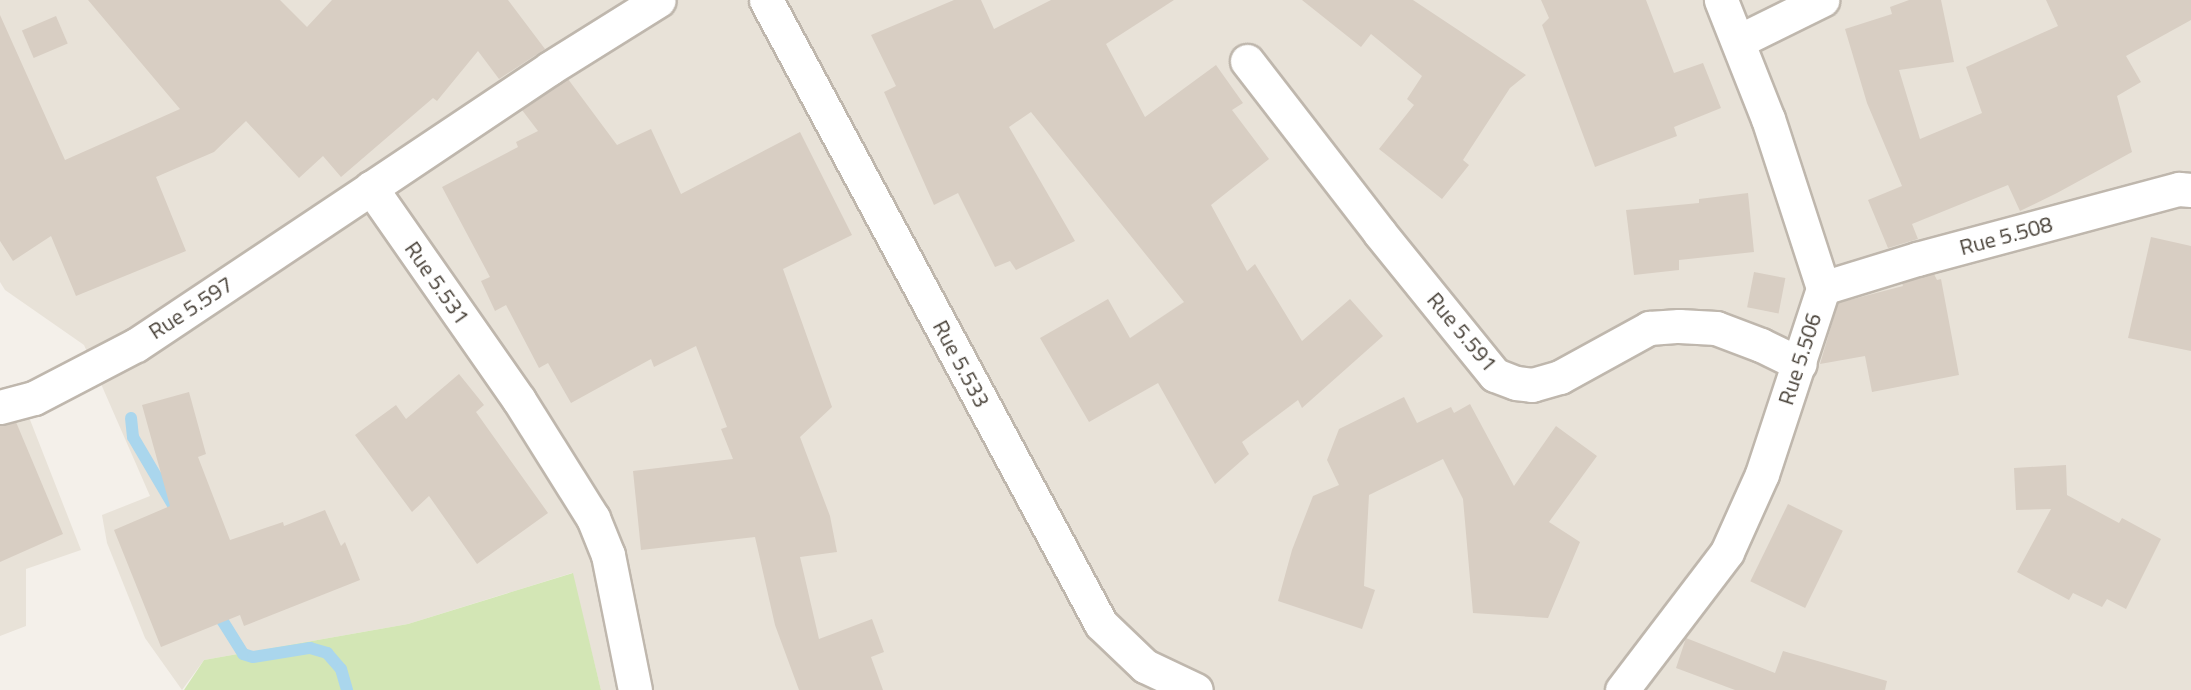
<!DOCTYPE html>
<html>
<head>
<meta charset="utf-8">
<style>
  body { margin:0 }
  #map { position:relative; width:2191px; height:690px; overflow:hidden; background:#f4f0ea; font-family:"Titillium Web",sans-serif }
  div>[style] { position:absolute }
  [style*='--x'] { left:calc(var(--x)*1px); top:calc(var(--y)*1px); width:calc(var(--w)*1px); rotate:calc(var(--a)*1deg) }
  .residential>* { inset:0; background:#e8e2d8 }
  .green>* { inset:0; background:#d3e6b5 }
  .stream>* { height:12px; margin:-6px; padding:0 6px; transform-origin:6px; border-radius:6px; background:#aad6ed }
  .building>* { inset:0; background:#d8cec3; transform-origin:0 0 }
  .roads { filter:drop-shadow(2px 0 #bfb7ad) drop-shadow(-2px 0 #bfb7ad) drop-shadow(0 2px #bfb7ad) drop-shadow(0 -2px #bfb7ad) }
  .street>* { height:33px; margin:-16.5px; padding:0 16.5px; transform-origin:16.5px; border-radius:16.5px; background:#fff }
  span { translate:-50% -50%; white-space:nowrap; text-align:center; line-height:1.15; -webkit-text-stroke:6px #fff; paint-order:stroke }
  .street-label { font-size:22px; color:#484138 }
</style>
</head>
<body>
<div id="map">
  <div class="residential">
    <i style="clip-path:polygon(0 0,2191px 0,2191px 690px,601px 690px,572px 573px,408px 624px,204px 660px,182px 690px,145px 638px,107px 543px,102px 515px,150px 496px,84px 345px,5px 290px,0 282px)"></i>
    <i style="clip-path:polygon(16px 384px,81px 550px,26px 569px,26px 626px,0 636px,0 393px)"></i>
  </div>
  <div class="green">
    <i style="clip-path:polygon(573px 573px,601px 690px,184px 690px,204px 660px,408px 624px)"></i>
  </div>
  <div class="stream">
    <i style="--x:131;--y:418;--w:19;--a:84"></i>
    <i style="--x:133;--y:437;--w:85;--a:59.5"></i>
    <i style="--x:218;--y:608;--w:13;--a:72"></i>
    <i style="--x:222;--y:620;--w:40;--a:58"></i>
    <i style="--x:243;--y:654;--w:10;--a:17"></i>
    <i style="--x:253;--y:657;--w:58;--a:-9"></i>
    <i style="--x:310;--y:648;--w:18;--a:16"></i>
    <i style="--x:327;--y:653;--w:21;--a:49"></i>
    <i style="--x:341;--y:669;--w:22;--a:74"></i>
  </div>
  <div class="building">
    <i style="clip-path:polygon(88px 0,280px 0,307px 27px,332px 0,508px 0,545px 49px,499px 79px,478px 51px,437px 101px,433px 98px,341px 177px,323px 156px,299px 178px,246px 121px,214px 152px,156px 177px,186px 251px,76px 296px,51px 236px,13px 261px,0 241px,0 15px,65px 160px,180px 109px)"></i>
    <i style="clip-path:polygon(954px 0,981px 0,994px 29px,1051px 0,1174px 0,1106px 44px,1145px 117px,1216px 65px,1243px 103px,1232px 110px,1269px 159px,1211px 205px,1247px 271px,1255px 264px,1302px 341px,1350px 299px,1383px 336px,1302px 408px,1298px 400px,1242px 442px,1249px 454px,1215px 484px,1158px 383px,1089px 422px,1040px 338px,1108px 299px,1130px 338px,1184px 302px,1031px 112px,1009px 127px,1075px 241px,1016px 270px,1010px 261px,995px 267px,958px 193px,934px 205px,884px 92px,896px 86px,871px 35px)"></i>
    <i style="clip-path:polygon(1302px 0,1413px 0,1526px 75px,1510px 88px,1463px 160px,1469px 165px,1442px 199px,1379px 149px,1414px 105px,1407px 99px,1422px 76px,1371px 34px,1361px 47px)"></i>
    <i style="clip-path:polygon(1541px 0,1646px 0,1674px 73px,1703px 63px,1721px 108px,1674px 127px,1677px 136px,1595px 167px,1542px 25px,1549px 18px)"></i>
    <i style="clip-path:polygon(1909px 0,1941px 0,1954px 62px,1899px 70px,1920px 139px,1982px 113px,1966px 67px,2058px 26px,2046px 0,2191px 0,2191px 20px,2126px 56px,2141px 82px,2117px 96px,2132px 152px,2057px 193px,2020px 211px,2008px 185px,1912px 224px,1918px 239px,1888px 248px,1868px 200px,1902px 186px,1867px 103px,1845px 29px,1892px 14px,1890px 7px)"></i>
    <i style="left:56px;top:16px;width:30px;height:37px;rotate:67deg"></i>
    <i style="clip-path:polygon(568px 79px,617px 145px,651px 129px,681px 194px,800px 132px,852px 235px,783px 269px,832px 407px,800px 437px,830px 516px,837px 552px,800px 557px,819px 639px,872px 619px,884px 652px,871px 657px,883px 690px,799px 690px,775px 625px,755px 537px,641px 550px,633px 471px,733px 459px,721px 429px,727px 427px,696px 346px,654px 367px,651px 359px,571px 403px,548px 363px,539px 368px,506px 305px,495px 311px,481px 281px,490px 277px,442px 187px,518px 147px,516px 142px,538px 131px,522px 110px)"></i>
    <i style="clip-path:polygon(1748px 193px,1754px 252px,1679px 260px,1679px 270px,1634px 275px,1626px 210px,1699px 203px,1699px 199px)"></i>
    <i style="clip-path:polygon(2151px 237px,2191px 246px,2191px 351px,2128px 338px)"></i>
    <i style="left:1754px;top:272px;width:32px;height:36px;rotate:11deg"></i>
    <i style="clip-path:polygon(1934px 274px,1937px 280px,1941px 279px,1959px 375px,1872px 392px,1865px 356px,1820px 364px,1838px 303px,1903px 286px,1902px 283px)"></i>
    <i style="clip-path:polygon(459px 374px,484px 405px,476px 412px,548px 513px,477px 564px,429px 496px,412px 512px,355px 435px,396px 405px,406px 419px)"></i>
    <i style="clip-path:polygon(189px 392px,206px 454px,198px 457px,230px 540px,283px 522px,284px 526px,325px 510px,341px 546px,345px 542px,360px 580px,244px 626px,240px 615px,161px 647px,114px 530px,170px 506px,142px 405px)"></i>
    <i style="clip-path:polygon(1404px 397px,1417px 423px,1451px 407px,1454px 413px,1470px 404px,1514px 486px,1556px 426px,1597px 456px,1549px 522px,1580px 542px,1548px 618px,1473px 613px,1463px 499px,1443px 459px,1369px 495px,1364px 586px,1375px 590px,1362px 629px,1278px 601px,1292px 550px,1313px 496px,1339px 485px,1327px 460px,1339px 429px)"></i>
    <i style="clip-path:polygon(16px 422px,63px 534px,0 562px,0 425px)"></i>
    <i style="clip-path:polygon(2066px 465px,2067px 495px,2119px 523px,2122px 518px,2161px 539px,2126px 609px,2107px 599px,2102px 607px,2073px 593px,2069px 600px,2017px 572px,2051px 509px,2016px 510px,2014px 468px)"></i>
    <i style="left:1788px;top:504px;width:61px;height:86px;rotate:26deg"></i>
    <i style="clip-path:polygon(1686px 638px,1775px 673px,1783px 651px,1887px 681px,1885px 690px,1735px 690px,1676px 668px)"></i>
  </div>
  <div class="roads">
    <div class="street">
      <i style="--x:766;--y:0;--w:708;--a:61.77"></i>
      <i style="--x:1101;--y:624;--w:61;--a:43.7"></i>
      <i style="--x:1145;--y:666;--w:56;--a:25.2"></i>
      <i style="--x:1739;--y:41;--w:93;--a:-26.3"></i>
      <i style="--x:1247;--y:61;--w:216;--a:52.3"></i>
      <i style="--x:1379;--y:232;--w:184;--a:51"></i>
      <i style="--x:1495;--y:375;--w:22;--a:21"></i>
      <i style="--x:1516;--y:383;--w:16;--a:7"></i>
      <i style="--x:1532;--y:385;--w:29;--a:-16"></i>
      <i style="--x:1560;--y:377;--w:102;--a:-28.8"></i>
      <i style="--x:1649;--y:328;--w:30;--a:-4"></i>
      <i style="--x:1679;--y:326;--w:37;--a:3"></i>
      <i style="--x:1716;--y:328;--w:48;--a:20.7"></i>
      <i style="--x:1761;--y:345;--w:43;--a:26"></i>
      <i style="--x:1823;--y:288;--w:98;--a:-17.1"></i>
      <i style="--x:1917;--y:259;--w:271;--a:-15"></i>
      <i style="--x:2179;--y:189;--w:12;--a:5"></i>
      <i style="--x:0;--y:407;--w:35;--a:-15"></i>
      <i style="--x:34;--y:398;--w:115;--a:-27.5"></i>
      <i style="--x:136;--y:345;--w:283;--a:-33.7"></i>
      <i style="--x:635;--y:690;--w:138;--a:-101.3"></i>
      <i style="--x:608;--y:555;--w:40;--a:-112"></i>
      <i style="--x:593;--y:518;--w:139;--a:-122.1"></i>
      <i style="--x:519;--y:400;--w:259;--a:-124.9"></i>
      <i style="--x:371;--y:188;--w:216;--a:-33.8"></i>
      <i style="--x:550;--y:68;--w:128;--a:-32"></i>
      <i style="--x:1622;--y:690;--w:173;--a:-52.7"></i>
      <i style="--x:1727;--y:552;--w:85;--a:-65.8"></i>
      <i style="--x:1762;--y:474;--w:196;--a:-71.8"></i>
      <i style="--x:1823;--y:288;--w:178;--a:-108"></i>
      <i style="--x:1768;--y:119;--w:128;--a:-111.6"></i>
    </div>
  </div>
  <div class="street-label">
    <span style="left:2006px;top:236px;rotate:-15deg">Rue 5.508</span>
    <span style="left:437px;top:283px;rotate:55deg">Rue 5.531</span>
    <span style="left:191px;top:308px;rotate:-33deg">Rue 5.597</span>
    <span style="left:1462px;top:332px;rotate:50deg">Rue 5.591</span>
    <span style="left:1800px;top:359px;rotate:-72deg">Rue 5.506</span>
    <span style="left:961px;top:364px;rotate:62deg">Rue 5.533</span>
  </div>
</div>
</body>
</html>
